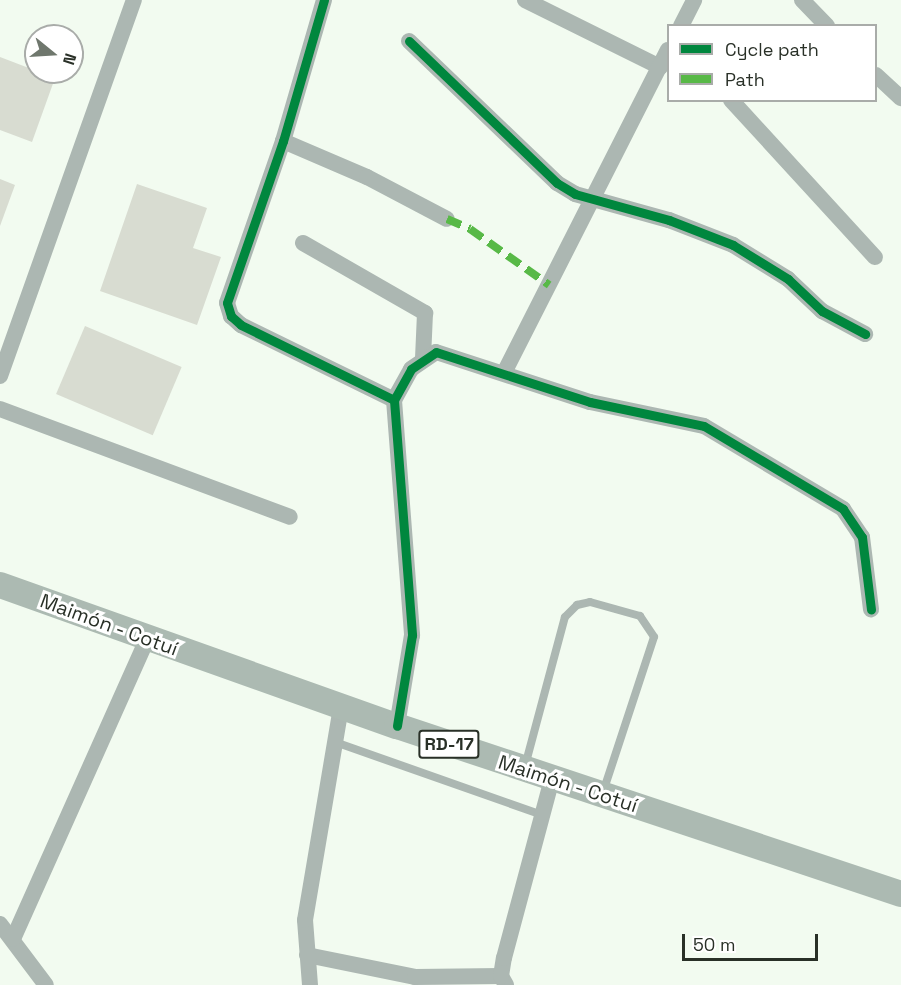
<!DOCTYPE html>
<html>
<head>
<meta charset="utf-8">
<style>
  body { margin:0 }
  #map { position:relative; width:901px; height:985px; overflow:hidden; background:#f2fbf0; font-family:"Space Grotesk",sans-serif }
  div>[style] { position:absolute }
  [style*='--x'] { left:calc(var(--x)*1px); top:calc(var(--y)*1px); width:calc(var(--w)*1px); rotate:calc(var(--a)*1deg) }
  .building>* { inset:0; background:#d8dcd1; transform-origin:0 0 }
  .service>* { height:8px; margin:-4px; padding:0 4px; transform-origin:4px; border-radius:4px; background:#acb7b2 }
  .minor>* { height:16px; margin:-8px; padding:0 8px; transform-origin:8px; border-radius:8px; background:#acb7b2 }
  .primary>* { height:26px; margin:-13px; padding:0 13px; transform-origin:13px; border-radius:13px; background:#acbab2 }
  .quiet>* { height:8px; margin-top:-4px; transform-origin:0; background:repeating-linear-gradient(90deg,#58b947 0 15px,transparent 0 23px) }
  .cycleway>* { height:9px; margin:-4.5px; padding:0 4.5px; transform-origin:4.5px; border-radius:4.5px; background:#00873e }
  span { translate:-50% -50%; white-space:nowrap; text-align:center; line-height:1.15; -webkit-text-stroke:6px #fff; paint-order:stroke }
  .shield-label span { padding:2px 4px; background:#fff; border:2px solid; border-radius:4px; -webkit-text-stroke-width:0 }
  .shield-label { font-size:18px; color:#293027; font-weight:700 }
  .street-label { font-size:20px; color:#293027 }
  .legend { position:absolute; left:667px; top:24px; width:210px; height:78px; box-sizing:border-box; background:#fff; border:2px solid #a9aca9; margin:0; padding:8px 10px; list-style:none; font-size:18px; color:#293027 }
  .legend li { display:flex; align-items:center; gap:12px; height:30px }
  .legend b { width:30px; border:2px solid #a9aca9 }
  .north { position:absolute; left:24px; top:24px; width:60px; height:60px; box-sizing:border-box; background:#fff; border:2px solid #a9aca9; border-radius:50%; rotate:108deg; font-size:16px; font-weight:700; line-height:24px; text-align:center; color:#293027 }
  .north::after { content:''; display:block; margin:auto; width:21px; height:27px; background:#6f776d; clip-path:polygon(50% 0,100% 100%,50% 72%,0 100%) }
  .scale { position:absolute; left:682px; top:934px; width:136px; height:27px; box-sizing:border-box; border:3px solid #293027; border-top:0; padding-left:8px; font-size:18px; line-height:21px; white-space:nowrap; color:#293027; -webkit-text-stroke:4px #fff; paint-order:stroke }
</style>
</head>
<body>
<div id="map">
  <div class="building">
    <i style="clip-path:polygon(0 57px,55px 78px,32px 142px,0 130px)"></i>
    <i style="clip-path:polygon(0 179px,15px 185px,0 226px)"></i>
    <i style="clip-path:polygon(137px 184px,207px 208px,193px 248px,221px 257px,197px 325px,100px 291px)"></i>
    <i style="left:85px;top:326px;width:105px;height:74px;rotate:23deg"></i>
  </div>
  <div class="service">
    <i style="--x:335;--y:742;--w:219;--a:19.4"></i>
    <i style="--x:525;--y:766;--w:154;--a:-75"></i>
    <i style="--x:565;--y:617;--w:17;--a:-45"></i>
    <i style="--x:577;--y:605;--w:13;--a:-13"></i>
    <i style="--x:590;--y:602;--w:52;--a:15.6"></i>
    <i style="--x:640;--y:616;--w:25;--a:56"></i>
    <i style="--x:654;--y:637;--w:163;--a:108.2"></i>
  </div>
  <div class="minor">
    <i style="--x:324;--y:0;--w:147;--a:106.2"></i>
    <i style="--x:283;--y:141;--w:171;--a:109.1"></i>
    <i style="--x:227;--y:303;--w:14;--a:73"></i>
    <i style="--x:231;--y:316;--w:13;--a:42"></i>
    <i style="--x:241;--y:325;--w:170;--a:26.1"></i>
    <i style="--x:394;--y:400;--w:236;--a:85.6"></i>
    <i style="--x:412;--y:635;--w:92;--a:99.4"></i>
    <i style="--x:525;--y:0;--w:151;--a:26.4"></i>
    <i style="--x:802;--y:0;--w:36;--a:46"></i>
    <i style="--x:681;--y:26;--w:29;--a:-63"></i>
    <i style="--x:409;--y:41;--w:205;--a:43.8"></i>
    <i style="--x:557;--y:183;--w:21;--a:31"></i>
    <i style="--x:575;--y:194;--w:98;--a:15.5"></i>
    <i style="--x:669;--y:220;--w:69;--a:21.3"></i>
    <i style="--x:733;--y:245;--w:65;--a:31.7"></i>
    <i style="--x:788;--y:279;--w:47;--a:43.3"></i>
    <i style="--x:822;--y:311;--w:49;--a:28.1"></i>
    <i style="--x:876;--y:75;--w:34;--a:43"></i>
    <i style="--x:731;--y:100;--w:213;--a:47.5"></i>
    <i style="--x:283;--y:141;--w:91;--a:23.2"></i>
    <i style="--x:367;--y:177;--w:90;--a:27.7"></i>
    <i style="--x:303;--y:243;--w:141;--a:29.8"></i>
    <i style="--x:425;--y:313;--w:46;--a:92.5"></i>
    <i style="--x:505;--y:371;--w:360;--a:-63.1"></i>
    <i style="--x:0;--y:376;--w:399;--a:-70.4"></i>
    <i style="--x:394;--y:400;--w:35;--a:-61"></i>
    <i style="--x:411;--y:369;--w:30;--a:-34"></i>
    <i style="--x:436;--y:352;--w:162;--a:18"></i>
    <i style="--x:590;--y:402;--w:116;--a:11.9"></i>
    <i style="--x:704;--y:426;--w:162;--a:30.8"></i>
    <i style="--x:843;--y:509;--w:34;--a:56"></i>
    <i style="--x:862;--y:537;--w:73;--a:82.9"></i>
    <i style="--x:0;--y:409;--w:309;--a:20.4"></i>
    <i style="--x:0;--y:924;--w:76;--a:53"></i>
    <i style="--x:13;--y:939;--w:328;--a:-65.9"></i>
    <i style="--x:307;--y:955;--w:110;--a:11.5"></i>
    <i style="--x:415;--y:977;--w:86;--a:-0.7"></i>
    <i style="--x:310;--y:985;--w:65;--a:-94.4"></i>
    <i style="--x:305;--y:920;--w:216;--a:-80.4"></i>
    <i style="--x:506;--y:985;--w:10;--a:-119"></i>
    <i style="--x:501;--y:976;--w:18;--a:-81"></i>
    <i style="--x:504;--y:958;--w:185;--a:-75"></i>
  </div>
  <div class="primary">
    <i style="--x:0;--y:585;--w:421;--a:19.6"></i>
    <i style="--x:397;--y:726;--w:531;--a:18.43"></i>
  </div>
  <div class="quiet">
    <i style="--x:447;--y:219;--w:25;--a:23"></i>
    <i style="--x:470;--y:229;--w:97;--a:35.3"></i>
  </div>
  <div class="cycleway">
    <i style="--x:324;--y:0;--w:147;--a:106.2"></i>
    <i style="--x:283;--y:141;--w:171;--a:109.1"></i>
    <i style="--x:227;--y:303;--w:14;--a:73"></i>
    <i style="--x:231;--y:316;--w:13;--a:42"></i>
    <i style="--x:241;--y:325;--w:170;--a:26.1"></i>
    <i style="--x:394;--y:400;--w:236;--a:85.6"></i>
    <i style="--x:412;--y:635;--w:92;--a:99.4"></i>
    <i style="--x:409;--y:41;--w:205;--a:43.8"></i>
    <i style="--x:557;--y:183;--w:21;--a:31"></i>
    <i style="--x:575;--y:194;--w:98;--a:15.5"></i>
    <i style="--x:669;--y:220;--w:69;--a:21.3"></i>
    <i style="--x:733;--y:245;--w:65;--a:31.7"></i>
    <i style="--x:788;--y:279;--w:47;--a:43.3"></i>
    <i style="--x:822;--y:311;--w:49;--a:28.1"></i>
    <i style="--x:394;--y:400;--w:35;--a:-61"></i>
    <i style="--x:411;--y:369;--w:30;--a:-34"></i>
    <i style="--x:436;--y:352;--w:162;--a:18"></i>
    <i style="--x:590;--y:402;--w:116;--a:11.9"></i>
    <i style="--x:704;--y:426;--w:162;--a:30.8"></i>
    <i style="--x:843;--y:509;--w:34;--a:56"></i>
    <i style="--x:862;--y:537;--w:73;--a:82.9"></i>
  </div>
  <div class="shield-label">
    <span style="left:449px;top:744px">RD-17</span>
  </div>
  <div class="street-label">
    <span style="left:109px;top:625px;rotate:20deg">Maimón - Cotuí</span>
    <span style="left:568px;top:784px;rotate:18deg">Maimón - Cotuí</span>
  </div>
  <ul class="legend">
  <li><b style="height:8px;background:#00873e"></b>Cycle path</li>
  <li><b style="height:8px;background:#58b947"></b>Path</li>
  </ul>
  <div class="north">N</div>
  <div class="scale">50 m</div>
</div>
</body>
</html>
